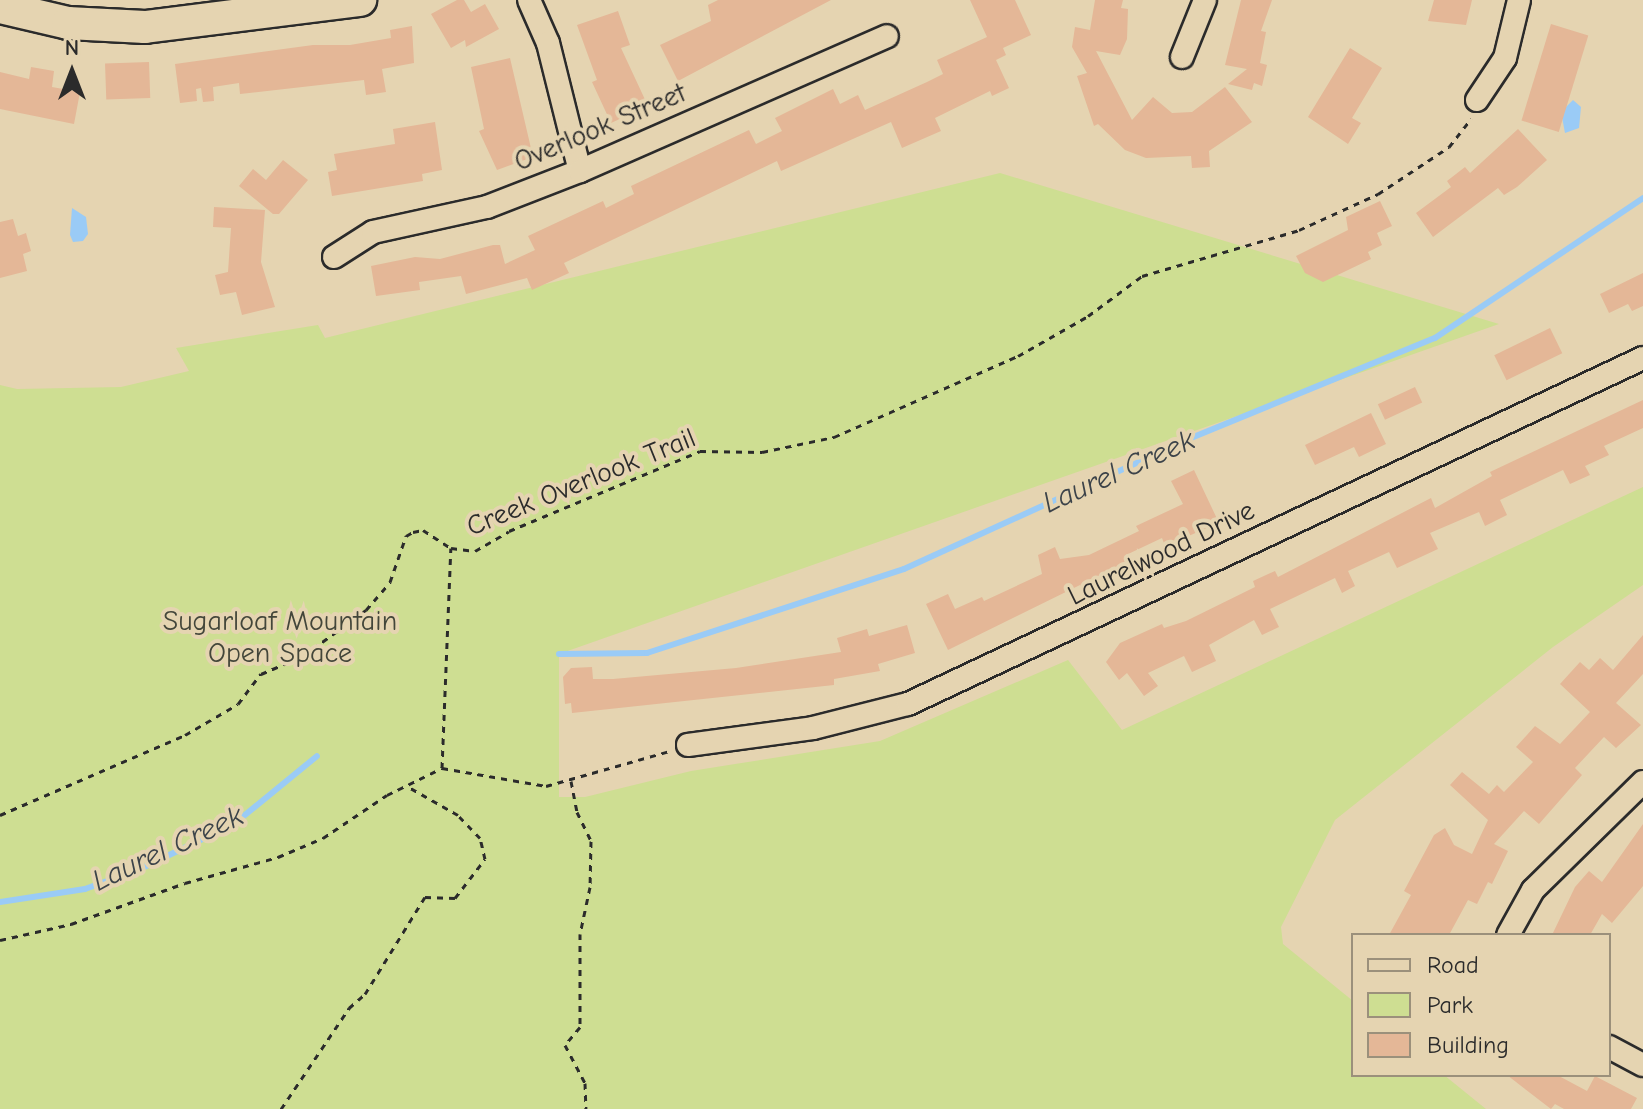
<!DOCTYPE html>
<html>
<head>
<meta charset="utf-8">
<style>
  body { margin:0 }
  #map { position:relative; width:1643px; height:1109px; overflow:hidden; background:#e5d4b1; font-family:"Comic Neue",sans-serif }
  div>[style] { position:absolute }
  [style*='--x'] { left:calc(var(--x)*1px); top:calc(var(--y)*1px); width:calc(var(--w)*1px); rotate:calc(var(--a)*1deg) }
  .green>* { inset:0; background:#cede92 }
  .water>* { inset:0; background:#9acbf6 }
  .stream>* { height:6px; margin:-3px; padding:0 3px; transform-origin:3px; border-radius:3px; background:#9acbf6 }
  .building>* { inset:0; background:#e4b797; transform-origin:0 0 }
  .path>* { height:3px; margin-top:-1.5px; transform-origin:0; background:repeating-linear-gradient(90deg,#2b2b2b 0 6px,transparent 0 12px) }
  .roads { filter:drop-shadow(2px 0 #2b2b2b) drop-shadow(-2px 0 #2b2b2b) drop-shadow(0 2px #2b2b2b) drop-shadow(0 -2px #2b2b2b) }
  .minor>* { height:22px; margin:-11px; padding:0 11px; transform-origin:11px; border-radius:11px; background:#e5d4b1 }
  .secondary>* { height:32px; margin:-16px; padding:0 16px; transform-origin:16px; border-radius:16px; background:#e5d4b1 }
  span { translate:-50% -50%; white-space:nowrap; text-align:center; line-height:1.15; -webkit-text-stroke:8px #e5d4b1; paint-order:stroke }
  .street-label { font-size:28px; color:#2b2b2b }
  .park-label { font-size:28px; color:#43463a }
  .water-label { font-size:30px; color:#3c4349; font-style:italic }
  .legend { position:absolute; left:1351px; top:933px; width:260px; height:144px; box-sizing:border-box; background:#e5d4b1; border:2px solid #9b907b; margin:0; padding:10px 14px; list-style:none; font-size:24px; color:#2b2b2b }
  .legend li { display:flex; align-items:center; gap:16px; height:40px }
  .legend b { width:40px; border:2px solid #9b907b }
  .north { position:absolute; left:32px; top:32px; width:80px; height:80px; -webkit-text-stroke:6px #e5d4b1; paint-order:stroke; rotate:0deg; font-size:22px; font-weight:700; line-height:32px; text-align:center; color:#2b2b2b }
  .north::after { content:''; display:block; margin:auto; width:28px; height:36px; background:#2b2b2b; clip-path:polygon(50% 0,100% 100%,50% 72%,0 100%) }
</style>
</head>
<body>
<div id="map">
  <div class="green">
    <i style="clip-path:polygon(1000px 173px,1499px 324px,559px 654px,559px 797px,585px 797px,691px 771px,880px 741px,1068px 660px,1122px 730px,1643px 487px,1643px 585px,1553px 647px,1335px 820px,1281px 927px,1283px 944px,1353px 1001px,1353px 1075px,1444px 1075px,1486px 1109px,0 1109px,0 385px,17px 389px,121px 387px,189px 371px,176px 348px,318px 325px,325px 338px)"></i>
  </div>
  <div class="water">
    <i style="clip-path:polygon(1573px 100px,1581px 107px,1579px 128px,1565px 133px,1561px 112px)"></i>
    <i style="clip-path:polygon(72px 208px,86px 217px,88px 234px,83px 241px,73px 242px,70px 235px)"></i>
  </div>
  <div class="stream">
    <i style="--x:559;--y:654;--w:88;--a:-0.7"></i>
    <i style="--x:647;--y:653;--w:270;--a:-18.1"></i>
    <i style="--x:904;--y:569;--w:315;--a:-24.5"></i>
    <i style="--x:1191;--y:438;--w:264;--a:-22.3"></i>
    <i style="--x:1435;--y:338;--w:251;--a:-33.9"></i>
    <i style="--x:0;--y:902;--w:86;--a:-8.7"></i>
    <i style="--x:85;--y:889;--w:59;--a:-20"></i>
    <i style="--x:140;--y:869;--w:104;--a:-25.6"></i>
    <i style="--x:234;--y:824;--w:107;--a:-39.3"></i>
  </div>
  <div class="building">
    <i style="clip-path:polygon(457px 0,464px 0,471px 12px,485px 4px,499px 29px,466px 47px,465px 40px,451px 48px,431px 14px)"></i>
    <i style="clip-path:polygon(718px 0,831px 0,678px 81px,660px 45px,711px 21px,708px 5px)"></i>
    <i style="clip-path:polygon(970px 0,1015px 0,1031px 35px,1003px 48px,1006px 55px,996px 60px,1009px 88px,992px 96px,990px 91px,935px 118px,941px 131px,902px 148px,891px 122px,781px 171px,777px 161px,564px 263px,569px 273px,532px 290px,527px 278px,466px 294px,461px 276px,419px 282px,420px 290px,376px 296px,371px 266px,415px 257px,440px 259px,493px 245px,500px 245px,505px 264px,535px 250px,528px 236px,603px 201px,606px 208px,634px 194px,631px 186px,749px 130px,756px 144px,782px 131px,775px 118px,833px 89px,840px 104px,858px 95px,865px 110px,927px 82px,943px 74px,937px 60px,987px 37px)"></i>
    <i style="clip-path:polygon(1095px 0,1123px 0,1121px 8px,1128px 9px,1127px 39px,1120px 55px,1096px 51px,1132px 120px,1153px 97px,1172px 113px,1192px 112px,1225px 87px,1252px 122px,1209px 151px,1210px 167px,1192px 168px,1191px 156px,1146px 158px,1125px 150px,1098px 124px,1094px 126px,1077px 76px,1087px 73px,1072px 47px,1075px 27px,1090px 30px)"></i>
    <i style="clip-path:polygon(1241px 0,1272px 0,1261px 31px,1266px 32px,1260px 63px,1267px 65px,1262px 86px,1254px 83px,1252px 90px,1228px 84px,1247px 69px,1225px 65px)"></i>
    <i style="clip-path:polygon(1434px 0,1472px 0,1466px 25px,1428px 21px)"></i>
    <i style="clip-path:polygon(618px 11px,630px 45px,621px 48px,648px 106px,611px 123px,592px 82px,597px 80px,577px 25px)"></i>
    <i style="left:1551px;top:24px;width:39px;height:101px;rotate:17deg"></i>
    <i style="clip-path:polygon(412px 26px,414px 63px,382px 69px,386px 92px,366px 95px,364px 80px,240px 94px,239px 83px,213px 87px,214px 101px,203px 102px,201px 88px,196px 89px,197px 101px,180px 103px,175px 64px,313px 45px,350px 45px,391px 38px,390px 30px)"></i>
    <i style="clip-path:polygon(1350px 48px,1382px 68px,1352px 118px,1361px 123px,1348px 144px,1308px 117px)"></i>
    <i style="clip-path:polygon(510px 58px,533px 157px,497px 170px,479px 131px,484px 129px,471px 67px)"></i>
    <i style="left:149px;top:62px;width:36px;height:44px;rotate:88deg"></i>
    <i style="clip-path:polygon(31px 67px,54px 71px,52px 87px,80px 92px,74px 124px,0 109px,0 72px,29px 79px)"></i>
    <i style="clip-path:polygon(435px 122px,442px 170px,422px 174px,423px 181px,332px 196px,328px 172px,337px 170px,334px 154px,395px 144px,393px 129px)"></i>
    <i style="clip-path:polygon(1518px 129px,1547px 160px,1517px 187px,1504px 195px,1498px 188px,1433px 237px,1416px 213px,1451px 187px,1447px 181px,1465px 167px,1470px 173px)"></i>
    <i style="clip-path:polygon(283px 160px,308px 180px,279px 214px,273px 214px,239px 186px,253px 169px,266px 180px)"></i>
    <i style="clip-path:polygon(1380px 201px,1392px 226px,1377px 233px,1382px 245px,1368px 252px,1371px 259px,1323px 282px,1305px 273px,1296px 256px,1348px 230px,1346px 217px)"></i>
    <i style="clip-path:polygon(214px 207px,265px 210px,261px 262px,275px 307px,242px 315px,236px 292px,220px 295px,215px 275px,228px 272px,231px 228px,213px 227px)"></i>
    <i style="clip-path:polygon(13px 219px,18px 236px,26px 233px,31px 251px,23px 254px,27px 271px,0 278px,0 222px)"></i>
    <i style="clip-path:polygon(1643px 273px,1643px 306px,1632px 311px,1628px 304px,1609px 313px,1600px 294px)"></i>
    <i style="left:1550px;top:328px;width:28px;height:62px;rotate:64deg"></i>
    <i style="left:1415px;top:387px;width:17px;height:41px;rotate:65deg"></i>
    <i style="clip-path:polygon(1643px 400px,1643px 428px,1604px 446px,1609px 455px,1585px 466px,1590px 475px,1570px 484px,1563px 470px,1500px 500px,1507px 515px,1485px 526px,1479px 512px,1430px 533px,1438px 549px,1397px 568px,1389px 552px,1348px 571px,1355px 586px,1342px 593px,1335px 578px,1270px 609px,1279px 627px,1262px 635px,1254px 620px,1209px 645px,1216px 661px,1192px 672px,1184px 656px,1148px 673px,1158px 686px,1144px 696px,1127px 673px,1119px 680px,1106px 662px,1120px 643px,1162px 624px,1164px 628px,1186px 621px,1255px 587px,1253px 581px,1275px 571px,1278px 577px,1431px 498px,1435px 508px,1492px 476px,1490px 472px)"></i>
    <i style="clip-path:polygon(1371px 413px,1386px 444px,1359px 457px,1354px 447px,1315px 465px,1305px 445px)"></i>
    <i style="clip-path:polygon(1194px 470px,1219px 523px,1165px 546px,1162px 538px,1126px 555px,1129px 561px,1094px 578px,1096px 582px,1082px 589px,1080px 585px,948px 650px,926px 604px,948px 594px,955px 609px,982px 597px,984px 601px,1042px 574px,1038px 555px,1055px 547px,1060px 559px,1089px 555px,1139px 531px,1136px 526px,1183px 504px,1171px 481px)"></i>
    <i style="clip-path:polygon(907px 625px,915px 653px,878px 664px,880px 671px,834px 679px,834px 685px,572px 713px,571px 703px,565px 704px,563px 677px,571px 668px,592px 667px,593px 679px,613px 679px,736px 668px,841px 652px,837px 638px,867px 629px,869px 636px)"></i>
    <i style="clip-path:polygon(1643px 635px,1643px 674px,1616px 703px,1641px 725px,1616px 748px,1604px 737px,1575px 768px,1582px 775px,1539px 824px,1524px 811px,1494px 844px,1508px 851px,1492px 884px,1488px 882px,1477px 904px,1468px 900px,1449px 935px,1389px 935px,1411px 895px,1404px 891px,1434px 835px,1445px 828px,1454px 845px,1472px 854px,1488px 820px,1450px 785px,1462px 772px,1489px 794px,1497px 785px,1504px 792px,1533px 762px,1516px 747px,1535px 726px,1560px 744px,1590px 712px,1560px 684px,1580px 662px,1589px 670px,1600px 658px,1613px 670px)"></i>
    <i style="clip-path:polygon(1643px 824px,1643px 886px,1612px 923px,1602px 914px,1590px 935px,1552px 935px,1575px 887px,1589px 871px,1602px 882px)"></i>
    <i style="clip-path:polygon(1507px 1075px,1557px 1075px,1587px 1091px,1595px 1076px,1637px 1098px,1631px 1109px,1564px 1109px,1555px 1104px,1551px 1109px)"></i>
  </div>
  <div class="path">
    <i style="--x:442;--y:768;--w:220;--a:-87.7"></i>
    <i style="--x:571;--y:781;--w:32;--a:79"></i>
    <i style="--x:577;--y:812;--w:32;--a:64"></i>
    <i style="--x:591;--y:841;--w:46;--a:91.2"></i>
    <i style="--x:590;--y:887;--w:48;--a:102"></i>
    <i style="--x:580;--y:934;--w:93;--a:90"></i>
    <i style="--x:580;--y:1027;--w:23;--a:130"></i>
    <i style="--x:565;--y:1045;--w:43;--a:62.2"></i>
    <i style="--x:585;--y:1083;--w:26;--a:88"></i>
    <i style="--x:0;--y:815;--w:202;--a:-23.4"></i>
    <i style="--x:185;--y:735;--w:61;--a:-30.3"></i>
    <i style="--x:238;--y:704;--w:38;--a:-53"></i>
    <i style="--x:261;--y:674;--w:46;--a:-23.2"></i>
    <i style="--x:303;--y:656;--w:78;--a:-36.1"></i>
    <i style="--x:366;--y:610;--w:37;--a:-49"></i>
    <i style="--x:390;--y:582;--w:49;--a:-70.8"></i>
    <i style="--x:406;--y:536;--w:8;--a:-30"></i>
    <i style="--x:413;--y:532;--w:10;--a:-11"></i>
    <i style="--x:423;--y:530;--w:33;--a:33"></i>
    <i style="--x:451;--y:548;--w:24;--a:7"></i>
    <i style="--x:475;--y:551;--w:39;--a:-30"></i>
    <i style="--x:509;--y:531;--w:207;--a:-22.7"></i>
    <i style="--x:700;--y:451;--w:62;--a:0.9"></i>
    <i style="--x:762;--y:452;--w:74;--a:-11.8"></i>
    <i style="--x:834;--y:437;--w:201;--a:-23.8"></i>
    <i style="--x:1018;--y:356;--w:81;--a:-29.7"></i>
    <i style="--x:1088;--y:316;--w:67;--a:-36.5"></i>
    <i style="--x:1142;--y:276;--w:164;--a:-16.3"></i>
    <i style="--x:1299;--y:230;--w:87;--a:-24.5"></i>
    <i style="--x:1378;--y:194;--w:85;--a:-33.5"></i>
    <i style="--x:1449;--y:147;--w:36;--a:-52"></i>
    <i style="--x:0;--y:940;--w:73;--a:-12.7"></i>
    <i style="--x:71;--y:924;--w:121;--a:-19.8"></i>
    <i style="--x:185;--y:883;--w:97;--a:-15.6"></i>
    <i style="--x:278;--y:857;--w:49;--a:-22.9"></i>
    <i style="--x:323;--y:838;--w:77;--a:-33.9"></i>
    <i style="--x:387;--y:795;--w:61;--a:-26.1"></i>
    <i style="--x:442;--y:768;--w:106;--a:9.8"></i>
    <i style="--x:546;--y:786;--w:129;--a:-15.8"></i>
    <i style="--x:281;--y:1109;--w:122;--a:-56"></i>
    <i style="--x:349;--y:1008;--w:21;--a:-41"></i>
    <i style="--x:365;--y:994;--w:114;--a:-58.3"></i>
    <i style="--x:425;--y:897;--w:30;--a:2"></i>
    <i style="--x:455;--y:898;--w:49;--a:-52.4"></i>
    <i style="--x:485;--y:859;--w:22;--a:-103"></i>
    <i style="--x:480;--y:838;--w:32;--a:-134"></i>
    <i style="--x:458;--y:815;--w:59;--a:-150.4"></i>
  </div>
  <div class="roads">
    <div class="minor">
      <i style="--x:529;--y:0;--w:47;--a:66.2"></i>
      <i style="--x:548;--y:43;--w:132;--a:76"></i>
      <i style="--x:1182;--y:57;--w:61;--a:-68"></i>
      <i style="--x:1477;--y:100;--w:50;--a:-56.3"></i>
      <i style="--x:1505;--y:58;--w:60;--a:-76.4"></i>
      <i style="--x:334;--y:257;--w:46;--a:-32.7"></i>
      <i style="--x:373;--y:232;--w:117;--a:-12.4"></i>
      <i style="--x:487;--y:207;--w:100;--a:-21.2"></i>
      <i style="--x:580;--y:171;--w:335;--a:-23.7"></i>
      <i style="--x:688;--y:745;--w:126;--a:-7.7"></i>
      <i style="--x:813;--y:728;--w:98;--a:-14.2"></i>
      <i style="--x:908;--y:704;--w:812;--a:-25.21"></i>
      <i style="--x:1508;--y:935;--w:51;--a:-60.9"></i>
      <i style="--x:1533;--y:890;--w:154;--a:-44.5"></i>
      <i style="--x:1609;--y:1047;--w:38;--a:28"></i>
    </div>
    <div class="secondary">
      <i style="--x:0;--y:7;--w:70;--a:13.2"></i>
      <i style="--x:68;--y:23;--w:77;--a:3"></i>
      <i style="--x:145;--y:27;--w:217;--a:-7.2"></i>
    </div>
  </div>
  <div class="street-label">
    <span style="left:600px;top:127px;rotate:-23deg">Overlook Street</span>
    <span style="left:581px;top:482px;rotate:-22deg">Creek Overlook Trail</span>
    <span style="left:1161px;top:553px;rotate:-26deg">Laurelwood Drive</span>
  </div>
  <div class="park-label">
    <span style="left:280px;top:637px">Sugarloaf Mountain<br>Open Space</span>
  </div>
  <div class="water-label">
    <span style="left:1119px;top:472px;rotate:-24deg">Laurel Creek</span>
    <span style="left:168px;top:849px;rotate:-25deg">Laurel Creek</span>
  </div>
  <ul class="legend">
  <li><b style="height:10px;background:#e5d4b1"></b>Road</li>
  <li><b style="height:22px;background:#cede92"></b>Park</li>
  <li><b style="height:22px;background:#e4b797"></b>Building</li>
  </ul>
  <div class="north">N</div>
</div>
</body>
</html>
